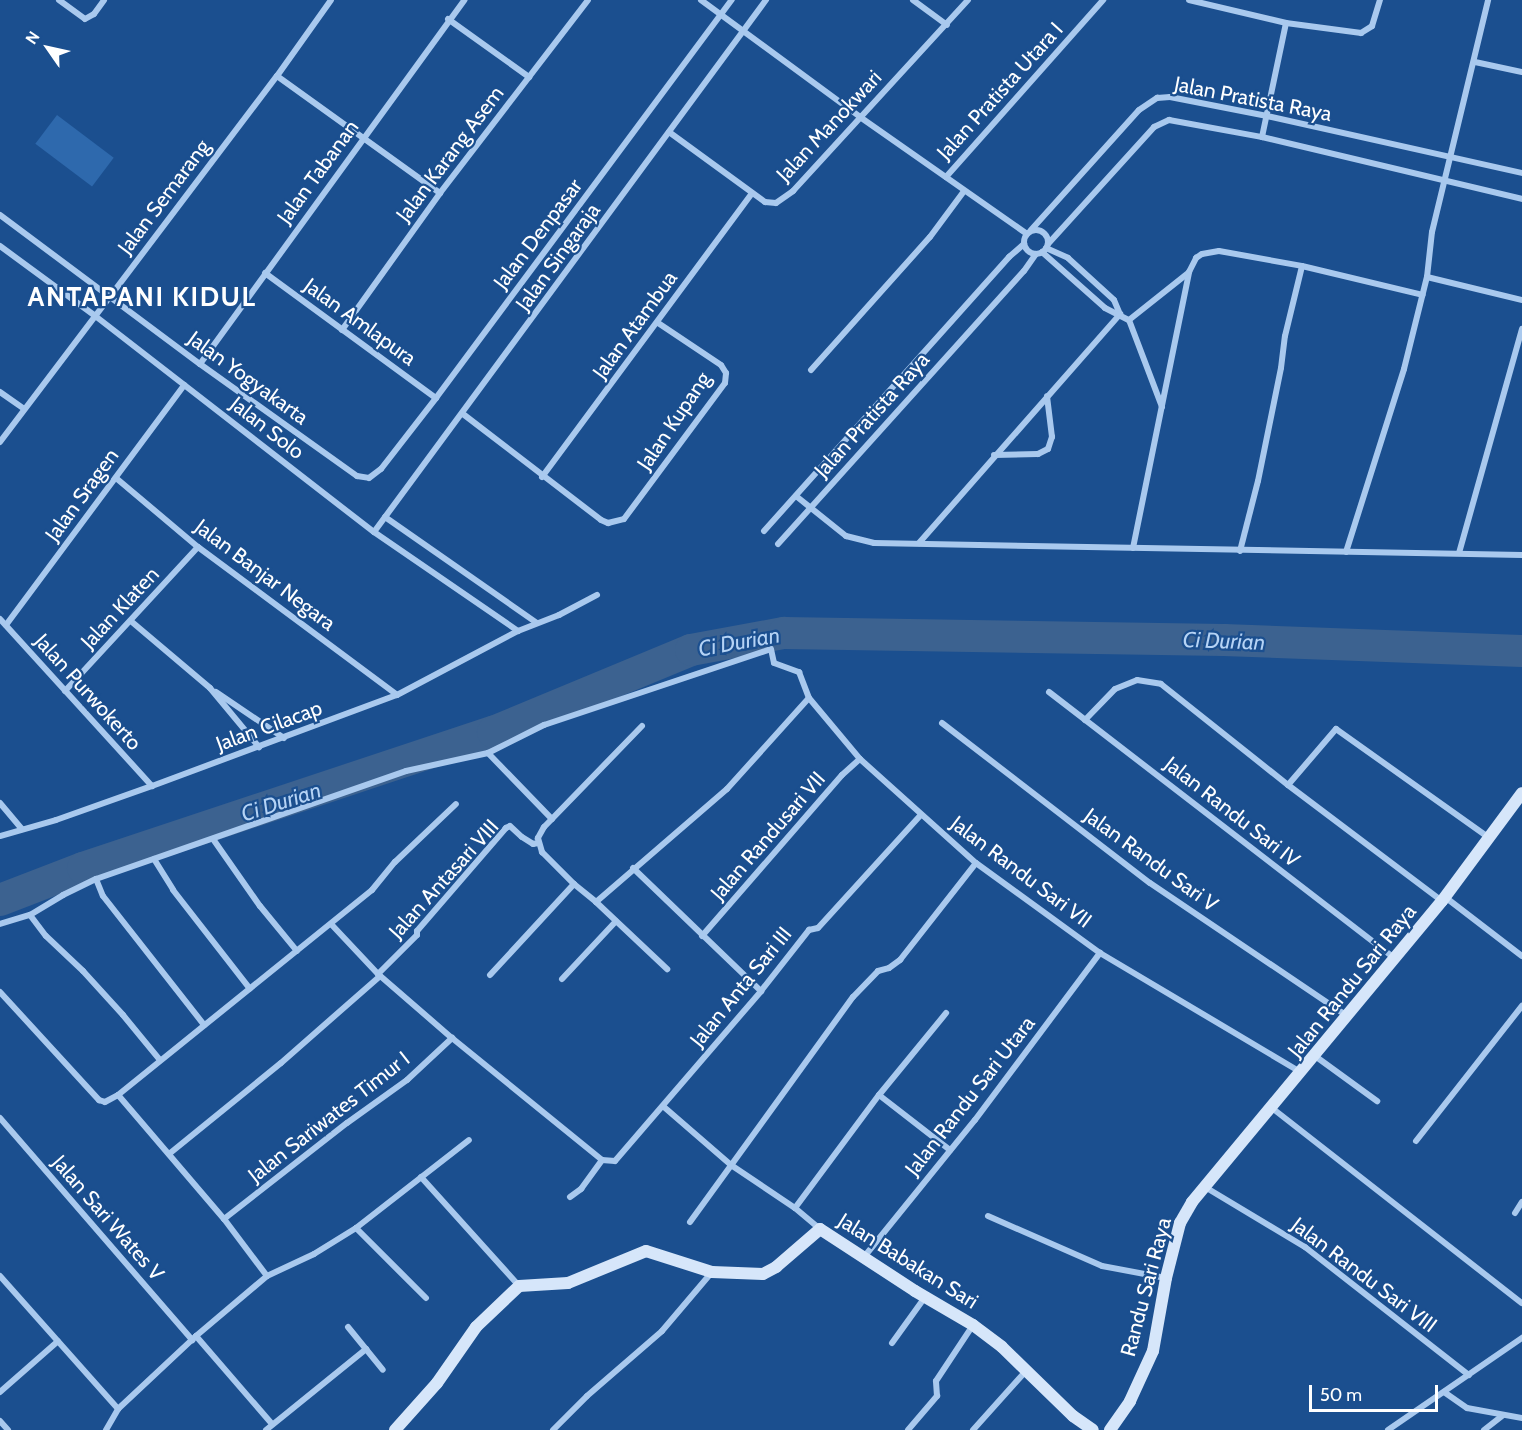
<!DOCTYPE html>
<html>
<head>
<meta charset="utf-8">
<style>
  body { margin:0 }
  #map { position:relative; width:1522px; height:1430px; overflow:hidden; background:#1b4f8f; font-family:Cabin,sans-serif }
  div>[style] { position:absolute }
  [style*='--x'] { left:calc(var(--x)*1px); top:calc(var(--y)*1px); width:calc(var(--w)*1px); rotate:calc(var(--a)*1deg) }
  .green>* { inset:0; background:#2e69ad; transform-origin:0 0 }
  .river>* { height:32px; margin:-16px; padding:0 16px; transform-origin:16px; border-radius:16px; background:#3c6290 }
  .street>* { height:6px; margin:-3px; padding:0 3px; transform-origin:3px; border-radius:3px; background:#a9c9ee }
  .street>.ring { margin:-3px; padding:0; box-sizing:content-box; background:none; border:6px solid #a9c9ee; border-radius:50% }
  .secondary>* { height:12px; margin:-6px; padding:0 6px; transform-origin:6px; border-radius:6px; background:#d6e6fa }
  span { translate:-50% -50%; white-space:nowrap; text-align:center; line-height:1.15; -webkit-text-stroke:4.5px #1b4f8f; paint-order:stroke }
  .street-label { font-size:21px; color:#fff }
  .water-label { font-size:22px; color:#b5d3f5; font-style:italic }
  .district-label { font-size:27px; color:#fff; font-weight:700; letter-spacing:1.5px }
  .north { position:absolute; left:18px; top:18px; width:60px; height:60px; -webkit-text-stroke:4px #1b4f8f; paint-order:stroke; rotate:304deg; font-size:16px; font-weight:700; line-height:24px; text-align:center; color:#fff }
  .north::after { content:''; display:block; margin:auto; width:21px; height:27px; background:#fff; clip-path:polygon(50% 0,100% 100%,50% 72%,0 100%) }
  .scale { position:absolute; left:1309px; top:1385px; width:129px; height:27px; box-sizing:border-box; border:3px solid #fff; border-top:0; padding-left:8px; font-size:18px; line-height:21px; white-space:nowrap; color:#fff; -webkit-text-stroke:4px #1b4f8f; paint-order:stroke }
</style>
</head>
<body>
<div id="map">
  <div class="green">
    <i style="left:57px;top:115px;width:71px;height:36px;rotate:37deg"></i>
  </div>
  <div class="river">
    <i style="--x:0;--y:900;--w:89;--a:-21.1"></i>
    <i style="--x:83;--y:868;--w:432;--a:-18.4"></i>
    <i style="--x:493;--y:732;--w:214;--a:-22.5"></i>
    <i style="--x:691;--y:650;--w:95;--a:-10.4"></i>
    <i style="--x:784;--y:633;--w:440;--a:0.9"></i>
    <i style="--x:1224;--y:640;--w:298;--a:2.1"></i>
  </div>
  <div class="street">
    <i style="--x:59;--y:0;--w:32;--a:36"></i>
    <i style="--x:85;--y:19;--w:10;--a:-29"></i>
    <i style="--x:94;--y:14;--w:17;--a:-54"></i>
    <i style="--x:701;--y:0;--w:197;--a:36.3"></i>
    <i style="--x:860;--y:117;--w:204;--a:35"></i>
    <i style="--x:913;--y:0;--w:42;--a:36.3"></i>
    <i style="--x:1189;--y:0;--w:100;--a:13.3"></i>
    <i style="--x:1286;--y:23;--w:76;--a:7.6"></i>
    <i style="--x:1361;--y:33;--w:13;--a:-32"></i>
    <i style="--x:1372;--y:26;--w:27;--a:-73"></i>
    <i style="--x:448;--y:19;--w:100;--a:35.6"></i>
    <i style="--x:1475;--y:62;--w:48;--a:12"></i>
    <i style="--x:277;--y:76;--w:201;--a:35.7"></i>
    <i style="--x:669;--y:132;--w:119;--a:36.1"></i>
    <i style="--x:765;--y:202;--w:11;--a:5"></i>
    <i style="--x:776;--y:203;--w:21;--a:-35"></i>
    <i style="--x:793;--y:191;--w:259;--a:-47.5"></i>
    <i style="--x:1262;--y:137;--w:116;--a:-78.1"></i>
    <i style="--x:946;--y:177;--w:237;--a:-48.4"></i>
    <i style="--x:0;--y:215;--w:249;--a:36.7"></i>
    <i style="--x:200;--y:364;--w:193;--a:35.5"></i>
    <i style="--x:357;--y:476;--w:12;--a:9"></i>
    <i style="--x:369;--y:478;--w:15;--a:-37"></i>
    <i style="--x:381;--y:469;--w:90;--a:-52.2"></i>
    <i style="--x:436;--y:398;--w:496;--a:-53.4"></i>
    <i style="--x:1031;--y:230;--w:161;--a:-48"></i>
    <i style="--x:1139;--y:110;--w:22;--a:-34"></i>
    <i style="--x:1157;--y:98;--w:13;--a:-4"></i>
    <i style="--x:1170;--y:97;--w:99;--a:11.1"></i>
    <i style="--x:1267;--y:116;--w:261;--a:12.6"></i>
    <i class="ring" style="left:1024px;top:230px;width:18px;height:18px"></i>
    <i style="--x:1048;--y:244;--w:158;--a:-47.8"></i>
    <i style="--x:1154;--y:127;--w:17;--a:-25"></i>
    <i style="--x:1169;--y:120;--w:95;--a:10.4"></i>
    <i style="--x:1262;--y:137;--w:267;--a:13.4"></i>
    <i style="--x:0;--y:246;--w:117;--a:36.3"></i>
    <i style="--x:94;--y:315;--w:354;--a:37.8"></i>
    <i style="--x:374;--y:532;--w:175;--a:34.5"></i>
    <i style="--x:1046;--y:248;--w:24;--a:24"></i>
    <i style="--x:1068;--y:258;--w:62;--a:42.4"></i>
    <i style="--x:1114;--y:300;--w:15;--a:67"></i>
    <i style="--x:1042;--y:252;--w:84;--a:41.6"></i>
    <i style="--x:1105;--y:308;--w:27;--a:27"></i>
    <i style="--x:1129;--y:320;--w:93;--a:69.2"></i>
    <i style="--x:265;--y:273;--w:212;--a:36.2"></i>
    <i style="--x:1427;--y:277;--w:98;--a:13.6"></i>
    <i style="--x:1129;--y:320;--w:75;--a:-38.5"></i>
    <i style="--x:342;--y:330;--w:168;--a:-54.4"></i>
    <i style="--x:440;--y:193;--w:243;--a:-52.5"></i>
    <i style="--x:200;--y:364;--w:450;--a:-54"></i>
    <i style="--x:811;--y:370;--w:178;--a:-48.2"></i>
    <i style="--x:930;--y:237;--w:57;--a:-53.5"></i>
    <i style="--x:0;--y:392;--w:29;--a:35"></i>
    <i style="--x:463;--y:414;--w:174;--a:37.5"></i>
    <i style="--x:601;--y:520;--w:8;--a:23"></i>
    <i style="--x:608;--y:523;--w:16;--a:-14"></i>
    <i style="--x:624;--y:519;--w:169;--a:-53.4"></i>
    <i style="--x:725;--y:383;--w:10;--a:-84"></i>
    <i style="--x:726;--y:373;--w:9;--a:-122"></i>
    <i style="--x:721;--y:365;--w:76;--a:-146.3"></i>
    <i style="--x:0;--y:442;--w:459;--a:-52.9"></i>
    <i style="--x:277;--y:76;--w:93;--a:-54.6"></i>
    <i style="--x:994;--y:455;--w:44;--a:-1.3"></i>
    <i style="--x:1038;--y:454;--w:11;--a:-27"></i>
    <i style="--x:1048;--y:449;--w:13;--a:-72"></i>
    <i style="--x:1052;--y:437;--w:41;--a:-97"></i>
    <i style="--x:542;--y:477;--w:353;--a:-53.5"></i>
    <i style="--x:116;--y:478;--w:107;--a:40.1"></i>
    <i style="--x:198;--y:547;--w:248;--a:36.6"></i>
    <i style="--x:796;--y:496;--w:64;--a:38.7"></i>
    <i style="--x:846;--y:536;--w:29;--a:14"></i>
    <i style="--x:874;--y:543;--w:648;--a:1.06"></i>
    <i style="--x:385;--y:517;--w:185;--a:34.9"></i>
    <i style="--x:764;--y:531;--w:368;--a:-48.2"></i>
    <i style="--x:1009;--y:257;--w:20;--a:-41"></i>
    <i style="--x:374;--y:532;--w:661;--a:-53.62"></i>
    <i style="--x:919;--y:543;--w:305;--a:-48.7"></i>
    <i style="--x:778;--y:544;--w:367;--a:-48"></i>
    <i style="--x:1024;--y:271;--w:21;--a:-55"></i>
    <i style="--x:1133;--y:548;--w:282;--a:-78.5"></i>
    <i style="--x:1189;--y:272;--w:16;--a:-63"></i>
    <i style="--x:1196;--y:258;--w:7;--a:-34"></i>
    <i style="--x:1202;--y:254;--w:17;--a:-10"></i>
    <i style="--x:1219;--y:251;--w:84;--a:10.2"></i>
    <i style="--x:1302;--y:266;--w:124;--a:13.5"></i>
    <i style="--x:1240;--y:551;--w:72;--a:-75.6"></i>
    <i style="--x:1258;--y:481;--w:115;--a:-78.5"></i>
    <i style="--x:1281;--y:368;--w:32;--a:-83"></i>
    <i style="--x:1285;--y:336;--w:72;--a:-76.3"></i>
    <i style="--x:1346;--y:552;--w:192;--a:-72.4"></i>
    <i style="--x:1404;--y:369;--w:95;--a:-76"></i>
    <i style="--x:1427;--y:277;--w:45;--a:-83.7"></i>
    <i style="--x:1432;--y:232;--w:239;--a:-76.4"></i>
    <i style="--x:1459;--y:553;--w:233;--a:-74.3"></i>
    <i style="--x:0;--y:619;--w:226;--a:47.7"></i>
    <i style="--x:132;--y:622;--w:102;--a:40.2"></i>
    <i style="--x:210;--y:688;--w:77;--a:50.3"></i>
    <i style="--x:6;--y:625;--w:299;--a:-53.4"></i>
    <i style="--x:65;--y:691;--w:196;--a:-47.3"></i>
    <i style="--x:216;--y:692;--w:82;--a:34.1"></i>
    <i style="--x:1049;--y:692;--w:436;--a:37.6"></i>
    <i style="--x:1085;--y:720;--w:43;--a:-45.9"></i>
    <i style="--x:1115;--y:689;--w:24;--a:-22"></i>
    <i style="--x:1137;--y:680;--w:24;--a:9"></i>
    <i style="--x:1161;--y:684;--w:162;--a:38.5"></i>
    <i style="--x:1288;--y:785;--w:193;--a:37"></i>
    <i style="--x:942;--y:723;--w:262;--a:37.6"></i>
    <i style="--x:1150;--y:883;--w:236;--a:34"></i>
    <i style="--x:642;--y:726;--w:141;--a:134.1"></i>
    <i style="--x:544;--y:827;--w:13;--a:119"></i>
    <i style="--x:538;--y:838;--w:15;--a:74"></i>
    <i style="--x:542;--y:852;--w:45;--a:45"></i>
    <i style="--x:574;--y:884;--w:28;--a:39"></i>
    <i style="--x:596;--y:902;--w:173;--a:-40.8"></i>
    <i style="--x:727;--y:789;--w:122;--a:-48"></i>
    <i style="--x:488;--y:753;--w:92;--a:45.9"></i>
    <i style="--x:1288;--y:785;--w:74;--a:-49.4"></i>
    <i style="--x:1336;--y:729;--w:186;--a:35.4"></i>
    <i style="--x:0;--y:803;--w:34;--a:50"></i>
    <i style="--x:0;--y:836;--w:58;--a:-15.9"></i>
    <i style="--x:56;--y:820;--w:102;--a:-19.5"></i>
    <i style="--x:152;--y:786;--w:261;--a:-20.4"></i>
    <i style="--x:397;--y:695;--w:137;--a:-27.9"></i>
    <i style="--x:518;--y:631;--w:44;--a:-21.3"></i>
    <i style="--x:559;--y:615;--w:43;--a:-27.8"></i>
    <i style="--x:213;--y:839;--w:82;--a:55"></i>
    <i style="--x:260;--y:906;--w:58;--a:50.6"></i>
    <i style="--x:154;--y:859;--w:36;--a:58"></i>
    <i style="--x:173;--y:890;--w:125;--a:52.1"></i>
    <i style="--x:633;--y:868;--w:178;--a:43.9"></i>
    <i style="--x:96;--y:879;--w:18;--a:68"></i>
    <i style="--x:103;--y:896;--w:164;--a:51.9"></i>
    <i style="--x:1445;--y:897;--w:97;--a:37.5"></i>
    <i style="--x:596;--y:902;--w:98;--a:43.3"></i>
    <i style="--x:30;--y:915;--w:26;--a:53"></i>
    <i style="--x:46;--y:936;--w:51;--a:43.4"></i>
    <i style="--x:83;--y:971;--w:59;--a:47.7"></i>
    <i style="--x:123;--y:1015;--w:58;--a:50.6"></i>
    <i style="--x:0;--y:924;--w:31;--a:-17"></i>
    <i style="--x:30;--y:915;--w:39;--a:-31"></i>
    <i style="--x:63;--y:895;--w:37;--a:-26"></i>
    <i style="--x:96;--y:879;--w:328;--a:-19.2"></i>
    <i style="--x:406;--y:771;--w:84;--a:-12.4"></i>
    <i style="--x:488;--y:753;--w:63;--a:-26.6"></i>
    <i style="--x:544;--y:725;--w:239;--a:-18.5"></i>
    <i style="--x:771;--y:649;--w:14;--a:78"></i>
    <i style="--x:774;--y:663;--w:27;--a:20"></i>
    <i style="--x:799;--y:672;--w:28;--a:69"></i>
    <i style="--x:809;--y:698;--w:80;--a:50.1"></i>
    <i style="--x:860;--y:759;--w:156;--a:41.9"></i>
    <i style="--x:976;--y:863;--w:153;--a:36"></i>
    <i style="--x:1100;--y:953;--w:235;--a:30.7"></i>
    <i style="--x:331;--y:924;--w:69;--a:46.8"></i>
    <i style="--x:378;--y:974;--w:98;--a:40.9"></i>
    <i style="--x:452;--y:1038;--w:193;--a:39.1"></i>
    <i style="--x:602;--y:1160;--w:13;--a:4"></i>
    <i style="--x:615;--y:1161;--w:224;--a:-49.3"></i>
    <i style="--x:761;--y:991;--w:78;--a:-51.8"></i>
    <i style="--x:809;--y:930;--w:9;--a:-13"></i>
    <i style="--x:818;--y:928;--w:153;--a:-47.7"></i>
    <i style="--x:702;--y:936;--w:213;--a:-49"></i>
    <i style="--x:842;--y:775;--w:24;--a:-42"></i>
    <i style="--x:378;--y:974;--w:55;--a:-45"></i>
    <i style="--x:417;--y:935;--w:4;--a:-90"></i>
    <i style="--x:417;--y:931;--w:136;--a:-49.2"></i>
    <i style="--x:506;--y:828;--w:4;--a:-27"></i>
    <i style="--x:510;--y:826;--w:16;--a:43"></i>
    <i style="--x:522;--y:837;--w:13;--a:32"></i>
    <i style="--x:533;--y:844;--w:5;--a:-11"></i>
    <i style="--x:490;--y:975;--w:124;--a:-47.3"></i>
    <i style="--x:562;--y:979;--w:79;--a:-47"></i>
    <i style="--x:0;--y:992;--w:147;--a:47.5"></i>
    <i style="--x:99;--y:1100;--w:6;--a:18"></i>
    <i style="--x:105;--y:1102;--w:15;--a:-28"></i>
    <i style="--x:118;--y:1095;--w:326;--a:-38.9"></i>
    <i style="--x:372;--y:890;--w:36;--a:-51"></i>
    <i style="--x:395;--y:862;--w:84;--a:-43.6"></i>
    <i style="--x:1315;--y:1056;--w:77;--a:36"></i>
    <i style="--x:879;--y:1095;--w:90;--a:37.8"></i>
    <i style="--x:664;--y:1107;--w:89;--a:40.9"></i>
    <i style="--x:731;--y:1165;--w:77;--a:33.9"></i>
    <i style="--x:795;--y:1208;--w:33;--a:40"></i>
    <i style="--x:1272;--y:1108;--w:317;--a:38"></i>
    <i style="--x:0;--y:1118;--w:294;--a:49.1"></i>
    <i style="--x:1416;--y:1141;--w:172;--a:-51.9"></i>
    <i style="--x:169;--y:1154;--w:144;--a:-39.1"></i>
    <i style="--x:281;--y:1063;--w:132;--a:-41.3"></i>
    <i style="--x:421;--y:1177;--w:147;--a:48"></i>
    <i style="--x:1205;--y:1187;--w:117;--a:31"></i>
    <i style="--x:1305;--y:1247;--w:208;--a:38"></i>
    <i style="--x:570;--y:1197;--w:14;--a:-36"></i>
    <i style="--x:581;--y:1189;--w:36;--a:-54"></i>
    <i style="--x:795;--y:1208;--w:141;--a:-53.4"></i>
    <i style="--x:879;--y:1095;--w:106;--a:-50.7"></i>
    <i style="--x:1515;--y:1213;--w:13;--a:-58"></i>
    <i style="--x:988;--y:1216;--w:124;--a:23.7"></i>
    <i style="--x:1102;--y:1266;--w:65;--a:10.6"></i>
    <i style="--x:224;--y:1219;--w:156;--a:-38"></i>
    <i style="--x:347;--y:1123;--w:74;--a:-35.6"></i>
    <i style="--x:407;--y:1080;--w:62;--a:-43"></i>
    <i style="--x:690;--y:1222;--w:278;--a:-54.1"></i>
    <i style="--x:853;--y:997;--w:36;--a:-46"></i>
    <i style="--x:878;--y:971;--w:11;--a:-15"></i>
    <i style="--x:889;--y:968;--w:14;--a:-36"></i>
    <i style="--x:900;--y:960;--w:123;--a:-51.9"></i>
    <i style="--x:356;--y:1228;--w:99;--a:45"></i>
    <i style="--x:864;--y:1257;--w:176;--a:-51"></i>
    <i style="--x:975;--y:1120;--w:209;--a:-53.2"></i>
    <i style="--x:0;--y:1276;--w:178;--a:48.4"></i>
    <i style="--x:267;--y:1276;--w:52;--a:-25.1"></i>
    <i style="--x:314;--y:1254;--w:49;--a:-31.8"></i>
    <i style="--x:356;--y:1228;--w:143;--a:-37.9"></i>
    <i style="--x:348;--y:1327;--w:55;--a:50.9"></i>
    <i style="--x:196;--y:1336;--w:116;--a:49.2"></i>
    <i style="--x:892;--y:1343;--w:57;--a:-54.3"></i>
    <i style="--x:0;--y:1392;--w:77;--a:-41.3"></i>
    <i style="--x:1444;--y:1392;--w:28;--a:35"></i>
    <i style="--x:1467;--y:1408;--w:56;--a:10.3"></i>
    <i style="--x:0;--y:1421;--w:12;--a:48"></i>
    <i style="--x:106;--y:1430;--w:24;--a:-60"></i>
    <i style="--x:118;--y:1409;--w:107;--a:-43.1"></i>
    <i style="--x:196;--y:1336;--w:93;--a:-40.2"></i>
    <i style="--x:267;--y:1276;--w:71;--a:-127"></i>
    <i style="--x:224;--y:1219;--w:163;--a:-130.5"></i>
    <i style="--x:266;--y:1430;--w:129;--a:-39"></i>
    <i style="--x:553;--y:1430;--w:48;--a:-45"></i>
    <i style="--x:587;--y:1396;--w:99;--a:-40.9"></i>
    <i style="--x:662;--y:1331;--w:77;--a:-49.7"></i>
    <i style="--x:908;--y:1430;--w:45;--a:-49.5"></i>
    <i style="--x:937;--y:1396;--w:15;--a:-94"></i>
    <i style="--x:936;--y:1381;--w:67;--a:-56.5"></i>
    <i style="--x:973;--y:1430;--w:79;--a:-48.1"></i>
    <i style="--x:1388;--y:1430;--w:163;--a:-34.5"></i>
    <i style="--x:1484;--y:1430;--w:23;--a:-38"></i>
  </div>
  <div class="secondary">
    <i style="--x:395;--y:1430;--w:63;--a:-48.2"></i>
    <i style="--x:437;--y:1383;--w:68;--a:-55.1"></i>
    <i style="--x:476;--y:1327;--w:59;--a:-43.6"></i>
    <i style="--x:519;--y:1286;--w:49;--a:-3.5"></i>
    <i style="--x:568;--y:1283;--w:84;--a:-22.3"></i>
    <i style="--x:646;--y:1251;--w:69;--a:17.7"></i>
    <i style="--x:712;--y:1272;--w:51;--a:2.2"></i>
    <i style="--x:763;--y:1274;--w:15;--a:-28"></i>
    <i style="--x:776;--y:1267;--w:58;--a:-40.8"></i>
    <i style="--x:820;--y:1229;--w:113;--a:33.1"></i>
    <i style="--x:915;--y:1291;--w:67;--a:30.4"></i>
    <i style="--x:973;--y:1325;--w:36;--a:37"></i>
    <i style="--x:1002;--y:1347;--w:99;--a:44.2"></i>
    <i style="--x:1073;--y:1416;--w:24;--a:35"></i>
    <i style="--x:1110;--y:1430;--w:35;--a:-55"></i>
    <i style="--x:1130;--y:1401;--w:55;--a:-65.3"></i>
    <i style="--x:1153;--y:1351;--w:74;--a:-79.9"></i>
    <i style="--x:1166;--y:1278;--w:57;--a:-75.7"></i>
    <i style="--x:1180;--y:1223;--w:24;--a:-60"></i>
    <i style="--x:1192;--y:1202;--w:391;--a:-50.3"></i>
    <i style="--x:1442;--y:901;--w:134;--a:-53.5"></i>
  </div>
  <div class="street-label">
    <span style="left:1000px;top:91px;rotate:-48deg">Jalan Pratista Utara I</span>
    <span style="left:1253px;top:99px;rotate:11deg">Jalan Pratista Raya</span>
    <span style="left:829px;top:126px;rotate:-47deg">Jalan Manokwari</span>
    <span style="left:450px;top:154px;rotate:-53deg">Jalan Karang Asem</span>
    <span style="left:318px;top:172px;rotate:-54deg">Jalan Tabanan</span>
    <span style="left:164px;top:197px;rotate:-53deg">Jalan Semarang</span>
    <span style="left:538px;top:234px;rotate:-53deg">Jalan Denpasar</span>
    <span style="left:558px;top:257px;rotate:-54deg">Jalan Singaraja</span>
    <span style="left:360px;top:322px;rotate:36deg">Jalan Amlapura</span>
    <span style="left:635px;top:325px;rotate:-54deg">Jalan Atambua</span>
    <span style="left:248px;top:378px;rotate:36deg">Jalan Yogyakarta</span>
    <span style="left:872px;top:415px;rotate:-48deg">Jalan Pratista Raya</span>
    <span style="left:674px;top:421px;rotate:-56deg">Jalan Kupang</span>
    <span style="left:267px;top:428px;rotate:38deg">Jalan Solo</span>
    <span style="left:82px;top:495px;rotate:-54deg">Jalan Sragen</span>
    <span style="left:265px;top:575px;rotate:37deg">Jalan Banjar Negara</span>
    <span style="left:120px;top:608px;rotate:-47deg">Jalan Klaten</span>
    <span style="left:88px;top:692px;rotate:48deg">Jalan Purwokerto</span>
    <span style="left:269px;top:726px;rotate:-20deg">Jalan Cilacap</span>
    <span style="left:1232px;top:812px;rotate:38deg">Jalan Randu Sari IV</span>
    <span style="left:768px;top:836px;rotate:-49deg">Jalan Randusari VII</span>
    <span style="left:1151px;top:860px;rotate:36deg">Jalan Randu Sari V</span>
    <span style="left:1021px;top:872px;rotate:37deg">Jalan Randu Sari VII</span>
    <span style="left:444px;top:879px;rotate:-48deg">Jalan Antasari VIII</span>
    <span style="left:1352px;top:981px;rotate:-51deg">Jalan Randu Sari Raya</span>
    <span style="left:741px;top:987px;rotate:-51deg">Jalan Anta Sari III</span>
    <span style="left:970px;top:1096px;rotate:-52deg">Jalan Randu Sari Utara</span>
    <span style="left:329px;top:1117px;rotate:-38deg">Jalan Sariwates Timur I</span>
    <span style="left:108px;top:1218px;rotate:49deg">Jalan Sari Wates V</span>
    <span style="left:908px;top:1261px;rotate:32deg">Jalan Babakan Sari</span>
    <span style="left:1364px;top:1275px;rotate:37deg">Jalan Randu Sari VIII</span>
    <span style="left:1146px;top:1287px;rotate:-75deg">Randu Sari Raya</span>
  </div>
  <div class="water-label">
    <span style="left:1224px;top:641px;rotate:2deg">Ci Durian</span>
    <span style="left:739px;top:642px;rotate:-10deg">Ci Durian</span>
    <span style="left:281px;top:802px;rotate:-18deg">Ci Durian</span>
  </div>
  <div class="district-label">
    <span style="left:142px;top:297px">ANTAPANI KIDUL</span>
  </div>
  <div class="north">N</div>
  <div class="scale">50 m</div>
</div>
</body>
</html>
